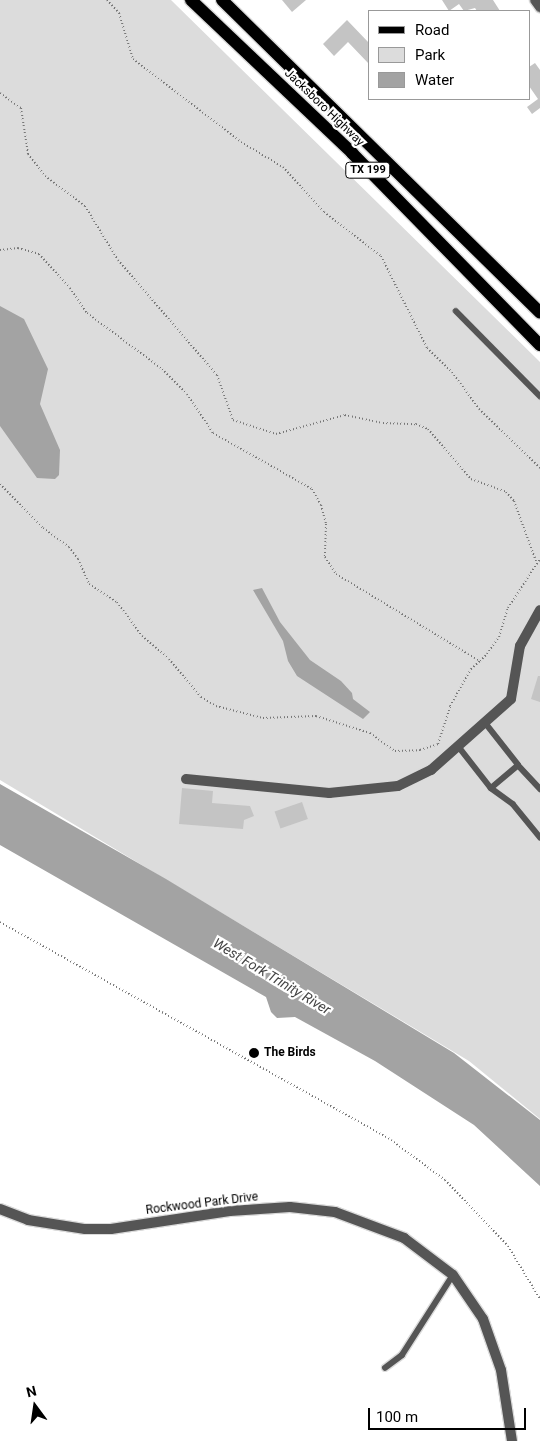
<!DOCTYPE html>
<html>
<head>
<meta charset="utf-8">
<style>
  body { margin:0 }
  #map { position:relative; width:540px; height:1441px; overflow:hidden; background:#fff; font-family:Roboto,sans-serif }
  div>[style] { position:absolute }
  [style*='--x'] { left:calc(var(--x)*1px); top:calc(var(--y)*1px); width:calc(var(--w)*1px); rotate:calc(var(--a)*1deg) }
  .green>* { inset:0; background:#dcdcdc }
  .water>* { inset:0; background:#a3a3a3 }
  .building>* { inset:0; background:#c4c4c4; transform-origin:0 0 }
  .path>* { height:2px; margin-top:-1px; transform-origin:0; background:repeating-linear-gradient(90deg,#777 0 1px,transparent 0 3.5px) }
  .roads { filter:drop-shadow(1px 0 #dbdbdb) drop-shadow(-1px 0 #dbdbdb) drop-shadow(0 1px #dbdbdb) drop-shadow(0 -1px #dbdbdb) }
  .lane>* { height:5.5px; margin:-2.75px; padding:0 2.75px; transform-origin:2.75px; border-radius:2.75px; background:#555 }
  .street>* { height:10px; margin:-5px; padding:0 5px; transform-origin:5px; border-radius:5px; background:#555 }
  .primary>* { height:12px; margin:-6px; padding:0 6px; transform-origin:6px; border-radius:6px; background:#000 }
  .dots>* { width:14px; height:14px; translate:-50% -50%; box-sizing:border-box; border:2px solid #fff; border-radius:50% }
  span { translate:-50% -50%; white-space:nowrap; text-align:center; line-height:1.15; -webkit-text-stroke:4.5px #fff; paint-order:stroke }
  .shield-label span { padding:1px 4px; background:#fff; border:1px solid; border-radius:4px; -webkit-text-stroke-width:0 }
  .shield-label { font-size:11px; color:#000; font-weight:700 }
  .street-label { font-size:12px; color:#000 }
  .poi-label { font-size:12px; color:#000; font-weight:700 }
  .left { translate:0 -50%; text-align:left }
  .water-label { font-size:14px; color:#444; font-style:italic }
  .legend { position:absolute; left:368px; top:10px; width:162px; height:90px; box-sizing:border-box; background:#fff; border:1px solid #999; margin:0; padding:6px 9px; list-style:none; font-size:15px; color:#000 }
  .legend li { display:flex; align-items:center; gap:10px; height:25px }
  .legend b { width:25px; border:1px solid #999 }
  .north { position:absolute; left:10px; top:1381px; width:50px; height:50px; -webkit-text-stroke:4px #fff; paint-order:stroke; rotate:346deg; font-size:14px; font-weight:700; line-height:20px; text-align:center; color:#000 }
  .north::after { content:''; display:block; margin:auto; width:18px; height:22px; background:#000; clip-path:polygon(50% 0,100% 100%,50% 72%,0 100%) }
  .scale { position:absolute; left:368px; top:1408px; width:158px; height:22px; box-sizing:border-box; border:2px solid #000; border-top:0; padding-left:6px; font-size:15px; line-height:18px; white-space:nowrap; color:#000; -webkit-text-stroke:4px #fff; paint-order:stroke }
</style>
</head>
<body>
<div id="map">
  <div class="green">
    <i style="clip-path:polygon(0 0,171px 0,540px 362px,540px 1119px,469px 1061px,0 780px)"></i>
  </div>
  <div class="water">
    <i style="clip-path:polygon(0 306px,24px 319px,48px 369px,40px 404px,60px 450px,59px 475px,55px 479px,37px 478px,0 426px)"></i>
    <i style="clip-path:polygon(262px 588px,280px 622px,310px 660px,341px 681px,352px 693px,353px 699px,370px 712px,363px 719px,297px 676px,288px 661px,283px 641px,253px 590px)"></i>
    <i style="clip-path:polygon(0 784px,166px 879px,454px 1053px,540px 1120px,540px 1186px,474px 1125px,375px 1061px,295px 1017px,277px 1018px,271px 1012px,266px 997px,0 845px)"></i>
  </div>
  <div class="building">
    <i style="clip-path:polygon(282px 0,306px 0,292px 12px)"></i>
    <i style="clip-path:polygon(442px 0,493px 0,500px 11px,477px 11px,475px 8px,464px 11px,459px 4px,449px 11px)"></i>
    <i style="clip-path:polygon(347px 20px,369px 43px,369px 64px,348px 42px,334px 56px,323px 44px)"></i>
    <i style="clip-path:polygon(535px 63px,540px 70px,540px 108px,532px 114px,527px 107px,538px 99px,529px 86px,529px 67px)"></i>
    <i style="clip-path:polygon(538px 676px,540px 676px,540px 702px,531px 699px)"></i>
    <i style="clip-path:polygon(182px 788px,213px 791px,212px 803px,250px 806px,254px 816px,244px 820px,243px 829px,179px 824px)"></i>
    <i style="left:302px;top:802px;width:18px;height:29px;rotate:71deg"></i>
  </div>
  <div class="path">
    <i style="--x:107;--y:0;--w:18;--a:47"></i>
    <i style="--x:119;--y:13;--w:48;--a:73.1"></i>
    <i style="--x:133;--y:59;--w:136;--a:37.5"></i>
    <i style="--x:241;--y:142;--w:49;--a:30.8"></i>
    <i style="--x:283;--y:167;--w:61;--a:47.7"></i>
    <i style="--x:324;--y:212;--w:72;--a:37.7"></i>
    <i style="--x:381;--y:256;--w:103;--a:63.4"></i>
    <i style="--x:427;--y:348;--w:35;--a:44"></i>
    <i style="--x:452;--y:372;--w:46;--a:53.9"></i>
    <i style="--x:479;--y:409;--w:85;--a:44"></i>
    <i style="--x:0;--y:93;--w:26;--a:36"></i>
    <i style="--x:21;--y:108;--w:47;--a:81.3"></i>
    <i style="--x:28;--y:154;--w:28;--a:52"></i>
    <i style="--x:45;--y:176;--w:50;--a:36.9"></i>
    <i style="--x:85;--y:206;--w:63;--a:58.6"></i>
    <i style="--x:118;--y:260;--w:152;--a:49.3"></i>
    <i style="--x:217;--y:375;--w:48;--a:70.4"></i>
    <i style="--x:233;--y:420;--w:45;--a:18"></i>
    <i style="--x:276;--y:434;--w:72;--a:-15.4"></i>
    <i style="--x:345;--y:415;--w:39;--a:12"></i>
    <i style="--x:383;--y:423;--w:33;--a:2"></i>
    <i style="--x:416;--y:424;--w:13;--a:23"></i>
    <i style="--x:428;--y:429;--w:66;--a:49.3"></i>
    <i style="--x:471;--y:479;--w:37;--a:20"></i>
    <i style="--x:506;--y:492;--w:12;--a:48"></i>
    <i style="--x:514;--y:501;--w:64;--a:69.9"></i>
    <i style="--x:0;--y:250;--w:18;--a:-6"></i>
    <i style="--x:18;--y:248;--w:22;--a:16"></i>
    <i style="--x:39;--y:254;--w:46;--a:47.6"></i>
    <i style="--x:70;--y:288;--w:30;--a:56"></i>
    <i style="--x:87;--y:313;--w:94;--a:36.7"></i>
    <i style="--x:162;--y:369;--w:35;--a:45"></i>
    <i style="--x:187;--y:394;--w:47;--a:56.3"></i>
    <i style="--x:213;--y:433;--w:114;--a:29.5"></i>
    <i style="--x:312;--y:489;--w:18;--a:61"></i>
    <i style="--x:321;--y:505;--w:20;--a:75"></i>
    <i style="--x:326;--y:524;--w:33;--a:92"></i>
    <i style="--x:325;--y:557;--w:20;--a:57"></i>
    <i style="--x:336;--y:574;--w:154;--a:31.2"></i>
    <i style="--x:468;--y:654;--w:14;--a:30"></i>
    <i style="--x:480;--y:661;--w:10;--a:-45"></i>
    <i style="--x:487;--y:654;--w:21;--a:-55"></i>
    <i style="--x:499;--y:637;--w:30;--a:-73"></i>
    <i style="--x:508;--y:608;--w:59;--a:-56.9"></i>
    <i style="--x:0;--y:484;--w:62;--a:45.7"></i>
    <i style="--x:43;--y:528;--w:32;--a:36"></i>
    <i style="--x:69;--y:547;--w:15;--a:53"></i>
    <i style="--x:78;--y:559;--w:27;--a:66"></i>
    <i style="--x:89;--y:584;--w:33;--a:33"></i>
    <i style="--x:117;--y:602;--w:42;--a:53.7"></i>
    <i style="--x:142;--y:636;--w:35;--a:40"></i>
    <i style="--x:169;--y:659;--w:50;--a:49.9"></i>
    <i style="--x:201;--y:697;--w:17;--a:31"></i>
    <i style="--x:216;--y:706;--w:49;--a:14.3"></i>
    <i style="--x:263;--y:718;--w:53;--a:-2.2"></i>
    <i style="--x:316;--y:716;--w:57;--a:17.5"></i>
    <i style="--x:370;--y:733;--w:31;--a:36"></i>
    <i style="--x:395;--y:751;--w:25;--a:-2"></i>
    <i style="--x:420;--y:750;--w:19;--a:-18"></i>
    <i style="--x:438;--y:744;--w:40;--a:-72"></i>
    <i style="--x:450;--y:706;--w:43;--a:-60.4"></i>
    <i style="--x:471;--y:669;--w:12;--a:-42"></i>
    <i style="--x:0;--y:922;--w:448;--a:29.1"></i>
    <i style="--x:391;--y:1140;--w:67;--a:36.5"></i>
    <i style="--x:445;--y:1180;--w:91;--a:46.3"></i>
    <i style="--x:508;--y:1246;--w:62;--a:58.9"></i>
  </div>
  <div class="roads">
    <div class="lane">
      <i style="--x:456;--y:311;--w:120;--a:45.3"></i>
      <i style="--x:459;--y:747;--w:52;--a:52"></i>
      <i style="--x:491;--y:788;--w:35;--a:-40"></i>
      <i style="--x:518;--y:765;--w:53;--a:-128.2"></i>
      <i style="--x:518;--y:765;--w:33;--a:47"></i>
      <i style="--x:491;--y:788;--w:27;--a:36"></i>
      <i style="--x:513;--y:804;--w:43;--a:50.7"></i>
      <i style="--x:385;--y:1368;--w:21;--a:-37"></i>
      <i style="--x:402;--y:1355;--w:95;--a:-57.5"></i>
    </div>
    <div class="street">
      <i style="--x:535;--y:0;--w:9;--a:54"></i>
      <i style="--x:186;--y:779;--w:144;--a:5.6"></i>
      <i style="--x:329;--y:793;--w:69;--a:-5.8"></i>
      <i style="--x:398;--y:786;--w:37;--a:-26"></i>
      <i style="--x:431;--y:770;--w:107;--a:-41.6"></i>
      <i style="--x:511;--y:699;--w:54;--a:-80.4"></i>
      <i style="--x:520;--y:646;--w:41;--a:-60.9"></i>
      <i style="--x:0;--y:1209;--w:30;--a:21"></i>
      <i style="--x:28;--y:1220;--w:58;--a:9"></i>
      <i style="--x:85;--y:1229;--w:26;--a:0"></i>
      <i style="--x:111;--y:1229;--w:120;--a:-8.6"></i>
      <i style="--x:230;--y:1211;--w:60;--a:-3.8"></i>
      <i style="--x:290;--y:1207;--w:45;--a:6.3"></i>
      <i style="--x:335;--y:1212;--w:74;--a:20.6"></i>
      <i style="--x:404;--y:1238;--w:61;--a:37.1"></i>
      <i style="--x:453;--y:1275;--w:53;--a:55.7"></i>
      <i style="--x:483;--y:1319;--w:54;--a:70.6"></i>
      <i style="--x:501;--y:1370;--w:72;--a:81.2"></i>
    </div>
    <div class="primary">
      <i style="--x:191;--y:0;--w:222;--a:43.5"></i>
      <i style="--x:352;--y:153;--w:269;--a:45.6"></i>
      <i style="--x:222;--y:0;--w:446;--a:44.5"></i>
    </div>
  </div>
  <div class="dots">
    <i style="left:254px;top:1053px;background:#000"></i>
  </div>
  <div class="shield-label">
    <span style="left:368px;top:170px">TX 199</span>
  </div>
  <div class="street-label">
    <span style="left:324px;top:108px;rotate:44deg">Jacksboro Highway</span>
    <span style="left:202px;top:1204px;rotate:-7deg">Rockwood Park Drive</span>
  </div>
  <div class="poi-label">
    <span class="left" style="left:264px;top:1053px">The Birds</span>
  </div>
  <div class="water-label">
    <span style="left:272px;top:976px;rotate:31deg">West Fork Trinity River</span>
  </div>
  <ul class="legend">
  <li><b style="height:6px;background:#000"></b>Road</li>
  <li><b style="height:14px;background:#dcdcdc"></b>Park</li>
  <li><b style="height:14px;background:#a3a3a3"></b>Water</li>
  </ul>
  <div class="north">N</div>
  <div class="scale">100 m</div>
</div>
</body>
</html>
